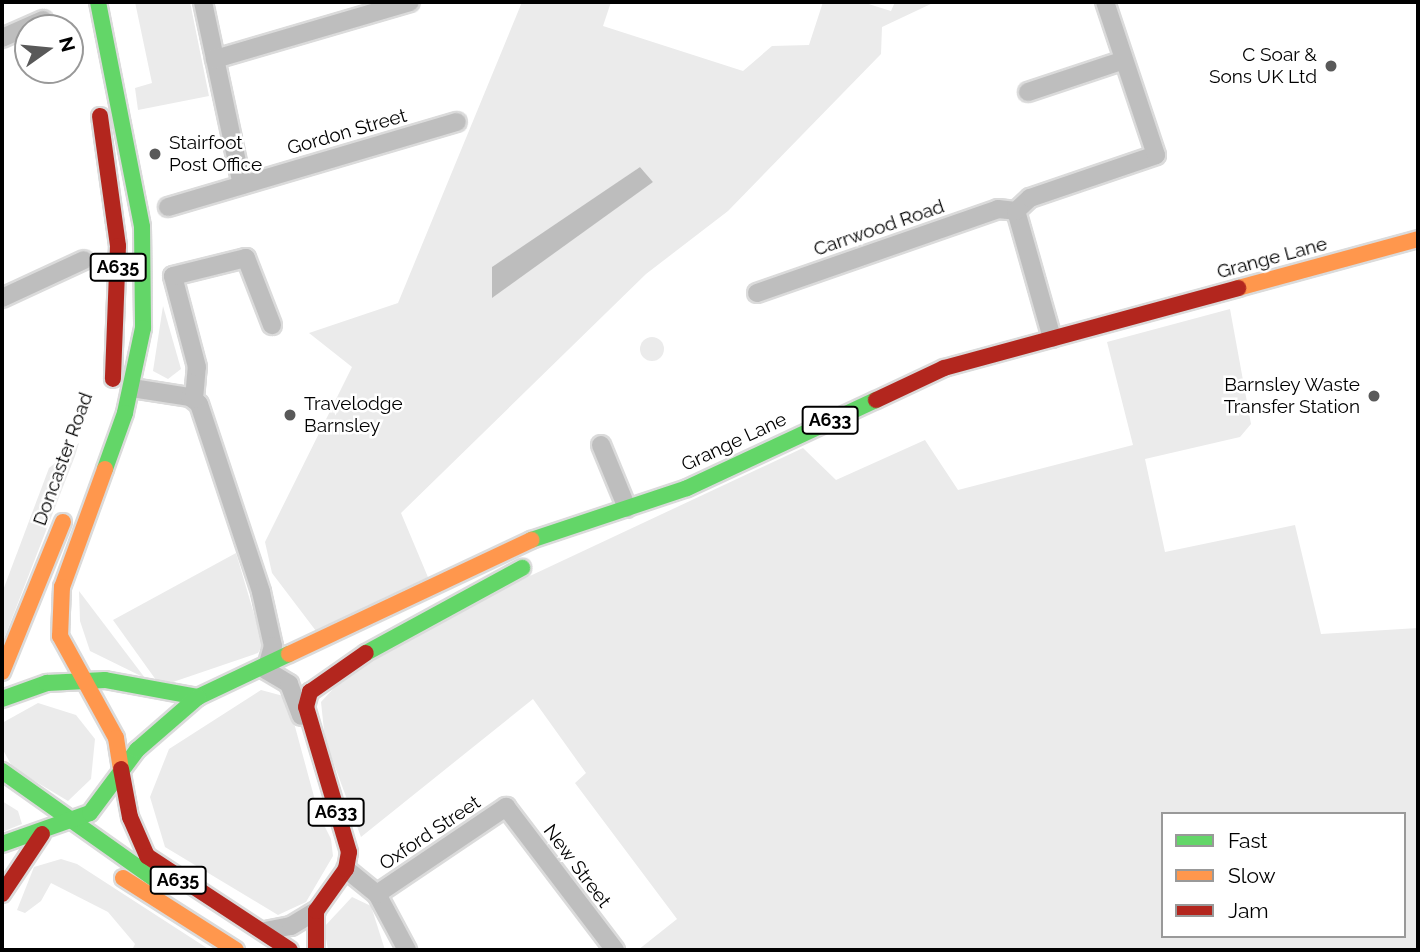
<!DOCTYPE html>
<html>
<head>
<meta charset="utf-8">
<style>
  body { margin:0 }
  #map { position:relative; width:1420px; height:952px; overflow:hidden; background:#fff; font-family:Raleway,sans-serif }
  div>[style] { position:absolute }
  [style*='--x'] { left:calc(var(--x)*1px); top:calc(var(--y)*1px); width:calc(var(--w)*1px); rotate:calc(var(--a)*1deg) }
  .green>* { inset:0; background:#ebebeb }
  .round { border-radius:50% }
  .water>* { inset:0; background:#bdbdbd }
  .roads { filter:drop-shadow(2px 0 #dbdbdb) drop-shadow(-2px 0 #dbdbdb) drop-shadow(0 2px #dbdbdb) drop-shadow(0 -2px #dbdbdb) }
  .street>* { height:18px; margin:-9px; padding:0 9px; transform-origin:9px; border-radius:9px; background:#bebebe }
  .fast>* { height:16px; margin:-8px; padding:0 8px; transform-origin:8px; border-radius:8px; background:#63d668 }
  .slow>* { height:16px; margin:-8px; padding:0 8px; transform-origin:8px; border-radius:8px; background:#ff974d }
  .jam>* { height:16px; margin:-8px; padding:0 8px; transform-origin:8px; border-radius:8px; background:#b3261e }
  .dots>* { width:19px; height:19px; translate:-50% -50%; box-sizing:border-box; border:4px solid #fff; border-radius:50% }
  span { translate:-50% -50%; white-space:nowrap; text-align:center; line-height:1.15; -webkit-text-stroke:5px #fff; paint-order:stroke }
  .shield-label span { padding:2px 5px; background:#fff; border:2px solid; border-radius:5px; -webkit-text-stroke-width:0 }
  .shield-label { font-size:18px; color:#000; font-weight:700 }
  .poi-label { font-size:19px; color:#000 }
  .right { translate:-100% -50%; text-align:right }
  .left { translate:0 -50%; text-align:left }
  .street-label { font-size:19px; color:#000 }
  .frame { position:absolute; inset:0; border:4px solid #000; pointer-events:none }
  .legend { position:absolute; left:1161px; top:812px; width:245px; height:126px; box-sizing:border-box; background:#fff; border:2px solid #999; margin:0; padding:9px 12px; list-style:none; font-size:21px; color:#000 }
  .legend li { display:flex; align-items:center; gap:14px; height:35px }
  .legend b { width:35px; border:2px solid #999 }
  .north { position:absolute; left:14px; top:14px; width:70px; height:70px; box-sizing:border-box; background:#fff; border:2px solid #999; border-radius:50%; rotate:75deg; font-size:19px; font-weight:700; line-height:28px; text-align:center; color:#000 }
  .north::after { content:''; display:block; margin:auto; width:24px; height:32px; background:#595959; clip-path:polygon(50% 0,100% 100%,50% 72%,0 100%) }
</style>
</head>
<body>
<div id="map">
  <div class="green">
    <i style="clip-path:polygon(135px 2px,190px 2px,209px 96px,138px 110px,135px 88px,152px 83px)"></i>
    <i style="clip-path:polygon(evenodd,522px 2px,611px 2px,603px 26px,743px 71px,772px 46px,809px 45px,823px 2px,862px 2px,891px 11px,895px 2px,935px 2px,882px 27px,881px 54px,728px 211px,646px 274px,401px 513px,430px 582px,316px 631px,272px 573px,265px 542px,352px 367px,309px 333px,398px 303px,522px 2px,640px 167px,653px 182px,492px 267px,567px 218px,640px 167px)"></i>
    <i style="clip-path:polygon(163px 306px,181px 369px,168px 379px,153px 371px)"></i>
    <i style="clip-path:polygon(evenodd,1230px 309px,1251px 424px,1240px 437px,1145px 459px,1165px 552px,1295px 525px,1321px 634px,1418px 628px,1418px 950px,638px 950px,677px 919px,575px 783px,586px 773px,533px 699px,361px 837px,325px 740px,321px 702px,344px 677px,502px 589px,803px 448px,836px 480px,925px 440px,958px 490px,1133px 445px,1107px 342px,1230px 309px,1163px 814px,1404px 814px,1404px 936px,1163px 936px,1163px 814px)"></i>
    <i class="round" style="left:640px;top:337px;width:24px;height:24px"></i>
    <i style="clip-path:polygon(79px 443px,75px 456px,2px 644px,2px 593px,49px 468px)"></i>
    <i style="clip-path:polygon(236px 553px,263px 644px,258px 653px,173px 682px,156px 680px,113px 620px)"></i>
    <i style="clip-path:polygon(79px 591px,145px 678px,90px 651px,80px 621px)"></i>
    <i style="clip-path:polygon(261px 690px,287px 697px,319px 815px,331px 839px,333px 856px,306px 902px,278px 915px,165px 847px,150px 797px,169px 749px)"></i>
    <i style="clip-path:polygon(38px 703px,76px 715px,95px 739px,91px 779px,68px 801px,13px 768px,2px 748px,2px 723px)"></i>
    <i style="clip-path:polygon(2px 801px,18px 811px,22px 824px,2px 832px)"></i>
    <i style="clip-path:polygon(61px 859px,77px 864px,210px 950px,132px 950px,135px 944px,108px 912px,51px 883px,41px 901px,25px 913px,17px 910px,34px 867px)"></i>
    <i style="clip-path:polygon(352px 897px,371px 906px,385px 950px,328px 950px,324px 927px)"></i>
  </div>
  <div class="water">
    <i style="clip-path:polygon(640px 167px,653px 182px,492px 298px,492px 267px)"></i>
  </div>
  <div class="roads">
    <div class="street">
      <i style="--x:203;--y:2;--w:187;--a:78"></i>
      <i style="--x:2;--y:38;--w:45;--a:-23.7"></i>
      <i style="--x:215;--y:59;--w:203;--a:-16.3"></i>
      <i style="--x:1028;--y:92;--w:98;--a:-18.4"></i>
      <i style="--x:168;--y:207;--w:301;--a:-16.4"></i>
      <i style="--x:757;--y:293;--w:255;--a:-19.2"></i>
      <i style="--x:998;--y:209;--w:18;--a:6"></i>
      <i style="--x:2;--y:298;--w:90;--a:-24.9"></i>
      <i style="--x:1052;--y:338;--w:132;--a:-105.8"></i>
      <i style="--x:1016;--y:211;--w:19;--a:-43"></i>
      <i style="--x:1030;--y:198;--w:133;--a:-18.8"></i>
      <i style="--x:1156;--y:155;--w:161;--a:-108.4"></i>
      <i style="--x:132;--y:388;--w:59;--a:8.8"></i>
      <i style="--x:190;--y:397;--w:11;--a:38"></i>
      <i style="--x:199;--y:404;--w:198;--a:71.7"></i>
      <i style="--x:261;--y:592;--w:55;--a:77.5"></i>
      <i style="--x:273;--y:646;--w:25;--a:106"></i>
      <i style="--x:266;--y:670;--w:27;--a:31"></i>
      <i style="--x:289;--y:684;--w:34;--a:69"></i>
      <i style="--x:194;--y:399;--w:32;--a:-85"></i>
      <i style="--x:197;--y:367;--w:94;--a:-104.8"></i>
      <i style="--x:173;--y:276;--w:75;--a:-13.9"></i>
      <i style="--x:246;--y:258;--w:72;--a:68.8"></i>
      <i style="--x:601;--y:445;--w:68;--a:67.6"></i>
      <i style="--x:346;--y:869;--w:40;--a:39"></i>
      <i style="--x:377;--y:894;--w:64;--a:61.8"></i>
      <i style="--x:377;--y:894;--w:156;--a:-34"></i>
      <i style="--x:506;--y:807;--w:180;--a:52.7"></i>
      <i style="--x:265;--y:931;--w:26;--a:-11"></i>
      <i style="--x:291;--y:926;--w:29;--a:-31"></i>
    </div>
    <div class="fast">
      <i style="--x:98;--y:2;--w:229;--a:78.9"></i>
      <i style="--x:142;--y:227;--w:101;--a:89.4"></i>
      <i style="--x:143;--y:328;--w:87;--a:102"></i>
      <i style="--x:125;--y:413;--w:59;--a:109.7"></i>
      <i style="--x:531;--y:540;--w:164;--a:-18.4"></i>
      <i style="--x:687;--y:488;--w:208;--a:-25"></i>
      <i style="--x:366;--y:653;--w:178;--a:-28.6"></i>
      <i style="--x:2;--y:699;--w:48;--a:-19.6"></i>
      <i style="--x:47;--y:683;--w:58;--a:-3"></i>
      <i style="--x:105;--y:680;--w:95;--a:10.4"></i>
      <i style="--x:198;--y:697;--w:101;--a:-25.3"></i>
      <i style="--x:2;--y:771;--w:189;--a:35.3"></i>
      <i style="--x:2;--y:844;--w:93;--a:-19.4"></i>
      <i style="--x:90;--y:813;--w:79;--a:-53.3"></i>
      <i style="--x:137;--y:750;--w:81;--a:-41"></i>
    </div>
    <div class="slow">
      <i style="--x:1238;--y:288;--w:187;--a:-15.2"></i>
      <i style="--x:105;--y:469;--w:126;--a:110"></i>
      <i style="--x:62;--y:587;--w:49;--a:92.3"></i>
      <i style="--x:60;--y:636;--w:116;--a:61.2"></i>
      <i style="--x:116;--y:738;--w:31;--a:81"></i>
      <i style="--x:289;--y:654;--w:268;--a:-25.2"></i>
      <i style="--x:2;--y:672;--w:162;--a:-67.9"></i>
      <i style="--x:123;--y:878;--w:134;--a:32.5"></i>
    </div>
    <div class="jam">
      <i style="--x:100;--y:116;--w:131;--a:82.1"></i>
      <i style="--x:118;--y:246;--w:133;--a:92.2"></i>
      <i style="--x:876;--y:400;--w:75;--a:-25.2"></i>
      <i style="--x:944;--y:368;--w:305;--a:-15.2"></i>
      <i style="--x:121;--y:769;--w:49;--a:79.4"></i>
      <i style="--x:130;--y:817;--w:43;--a:66.4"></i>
      <i style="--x:147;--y:856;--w:171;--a:33.3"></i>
      <i style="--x:2;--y:894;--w:72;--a:-56.3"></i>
      <i style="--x:316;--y:950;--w:39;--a:-90"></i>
      <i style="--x:316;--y:911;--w:52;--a:-54.5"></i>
      <i style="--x:346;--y:869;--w:17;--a:-80"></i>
      <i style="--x:349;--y:852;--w:151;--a:-106.5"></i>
      <i style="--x:306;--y:707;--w:16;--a:-75"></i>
      <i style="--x:310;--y:692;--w:68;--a:-34.9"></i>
    </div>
  </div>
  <div class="dots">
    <i style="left:1331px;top:66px;background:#595959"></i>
    <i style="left:155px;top:154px;background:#595959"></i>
    <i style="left:1374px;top:396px;background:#595959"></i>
    <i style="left:290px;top:415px;background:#595959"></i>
  </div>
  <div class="shield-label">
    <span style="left:118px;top:267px">A635</span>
    <span style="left:830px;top:420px">A633</span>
    <span style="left:336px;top:812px">A633</span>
    <span style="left:178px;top:880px">A635</span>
  </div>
  <div class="poi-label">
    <span class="right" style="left:1317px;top:66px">C Soar &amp;<br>Sons UK Ltd</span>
    <span class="left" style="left:169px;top:154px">Stairfoot<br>Post Office</span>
    <span class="right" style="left:1360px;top:396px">Barnsley Waste<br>Transfer Station</span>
    <span class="left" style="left:304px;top:415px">Travelodge<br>Barnsley</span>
  </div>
  <div class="street-label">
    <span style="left:347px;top:132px;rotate:-16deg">Gordon Street</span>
    <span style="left:879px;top:228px;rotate:-19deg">Carrwood Road</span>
    <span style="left:1272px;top:258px;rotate:-15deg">Grange Lane</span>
    <span style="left:734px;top:442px;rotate:-25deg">Grange Lane</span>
    <span style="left:63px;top:459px;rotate:-70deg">Doncaster Road</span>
    <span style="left:430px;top:833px;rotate:-34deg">Oxford Street</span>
    <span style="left:577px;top:866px;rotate:53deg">New Street</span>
  </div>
  <div class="frame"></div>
  <ul class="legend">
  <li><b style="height:9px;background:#63d668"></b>Fast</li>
  <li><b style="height:9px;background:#ff974d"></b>Slow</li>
  <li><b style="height:9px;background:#b3261e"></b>Jam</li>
  </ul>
  <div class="north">N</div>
</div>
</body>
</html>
